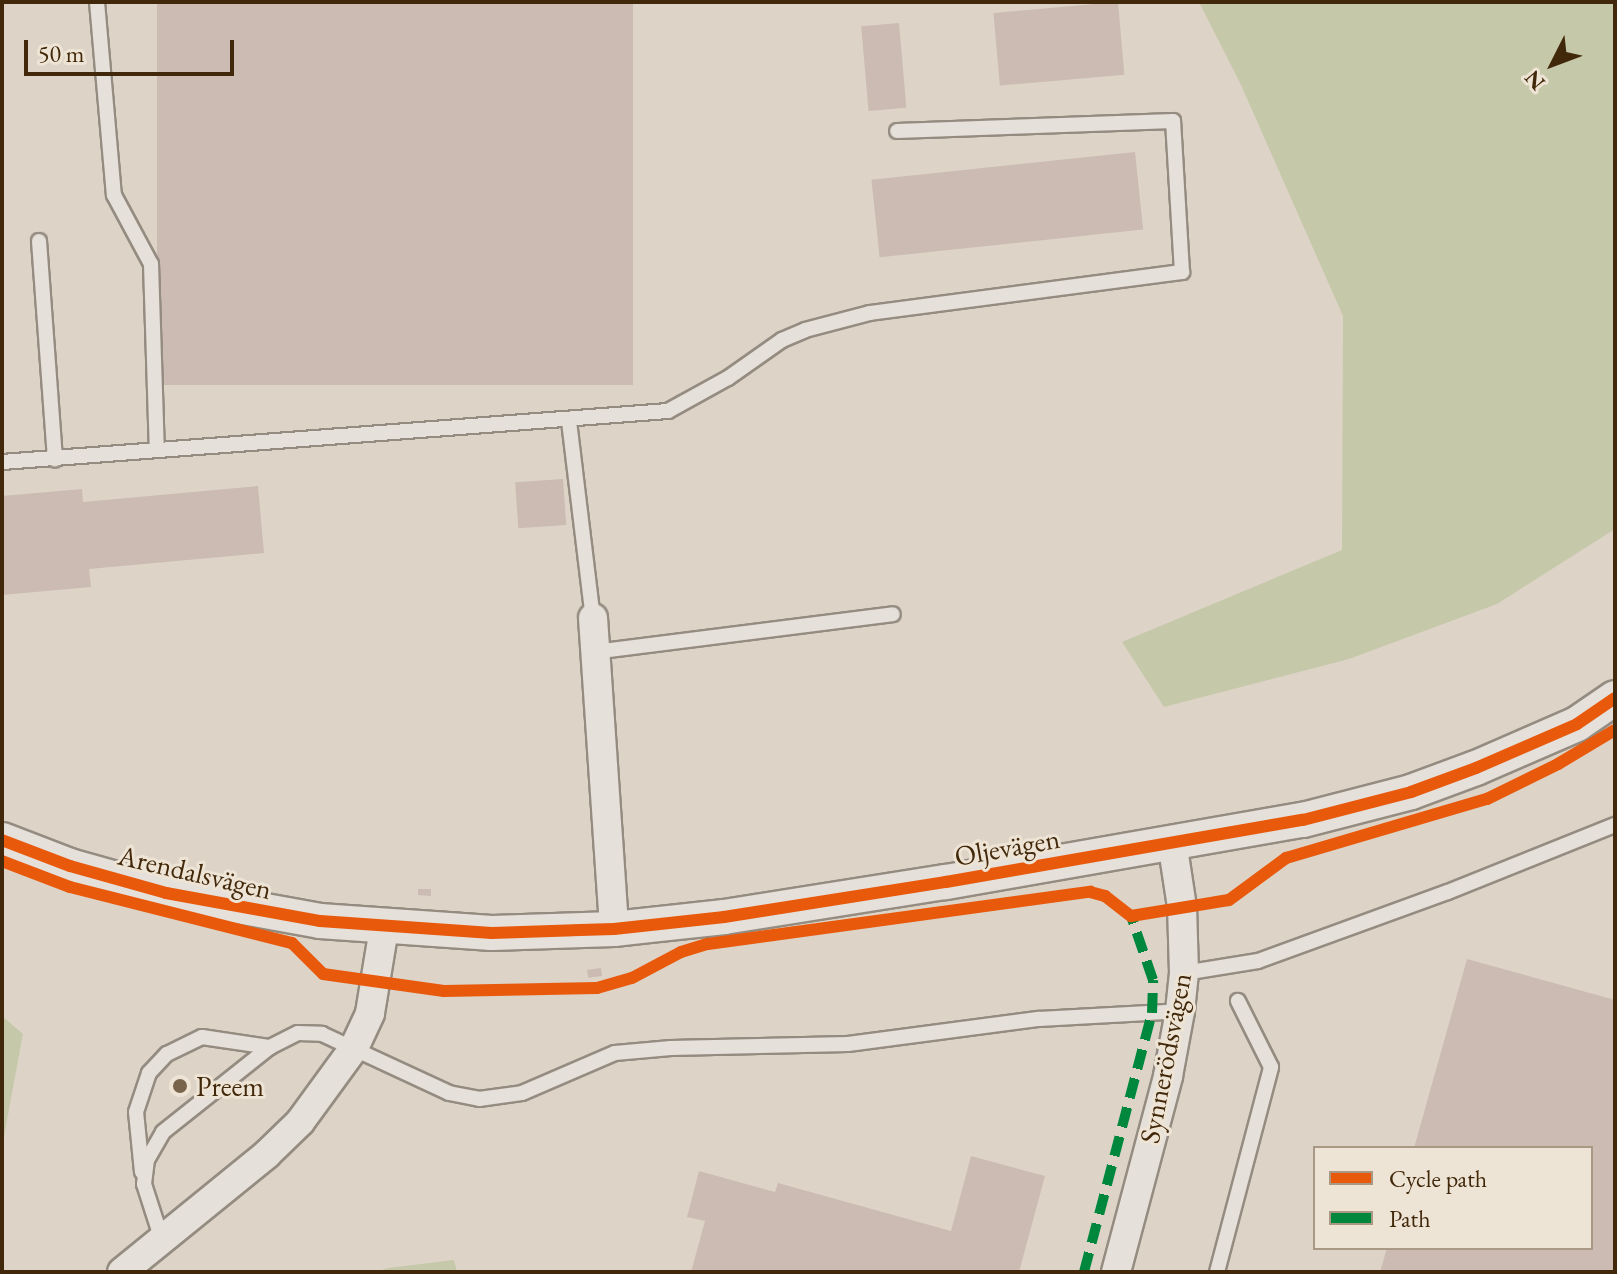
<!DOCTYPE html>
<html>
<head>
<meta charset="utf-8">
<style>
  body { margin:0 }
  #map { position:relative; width:1617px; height:1274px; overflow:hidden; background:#ddd4c7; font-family:"EB Garamond",serif }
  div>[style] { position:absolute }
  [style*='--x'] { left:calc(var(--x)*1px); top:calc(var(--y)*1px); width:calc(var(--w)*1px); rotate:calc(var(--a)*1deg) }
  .green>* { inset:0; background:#c6c8aa }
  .building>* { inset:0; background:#cbbbb3; transform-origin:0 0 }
  .roads { filter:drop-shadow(2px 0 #958c81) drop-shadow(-2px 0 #958c81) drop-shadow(0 2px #958c81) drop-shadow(0 -2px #958c81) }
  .service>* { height:14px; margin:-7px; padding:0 7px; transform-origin:7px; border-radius:7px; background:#e5e0da }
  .minor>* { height:28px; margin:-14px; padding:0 14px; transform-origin:14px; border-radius:14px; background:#e5e0da }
  .tertiary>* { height:34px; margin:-17px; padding:0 17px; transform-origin:17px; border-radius:17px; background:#e5e0da }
  .quiet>* { height:10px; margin-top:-5px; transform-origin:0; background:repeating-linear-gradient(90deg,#00873e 0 20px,transparent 0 30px) }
  .cycleway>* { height:12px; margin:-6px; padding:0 6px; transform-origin:6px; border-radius:6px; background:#e8590c }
  .dots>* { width:22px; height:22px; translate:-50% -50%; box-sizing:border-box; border:4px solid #eee4d5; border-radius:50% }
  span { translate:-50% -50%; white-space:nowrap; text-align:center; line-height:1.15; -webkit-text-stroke:6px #eee4d5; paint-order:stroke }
  .street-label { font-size:28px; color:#42280a }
  .poi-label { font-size:28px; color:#42280a }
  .left { translate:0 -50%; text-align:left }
  .frame { position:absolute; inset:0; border:4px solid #42280a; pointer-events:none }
  .legend { position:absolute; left:1313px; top:1146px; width:280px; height:104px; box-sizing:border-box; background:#eee4d5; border:2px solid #a99984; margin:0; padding:10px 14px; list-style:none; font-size:24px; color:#42280a }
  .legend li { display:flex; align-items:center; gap:16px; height:40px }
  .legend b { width:40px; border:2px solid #a99984 }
  .north { position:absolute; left:1513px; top:24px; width:80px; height:80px; -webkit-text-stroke:6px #eee4d5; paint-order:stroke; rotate:228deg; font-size:22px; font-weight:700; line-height:32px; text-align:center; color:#42280a }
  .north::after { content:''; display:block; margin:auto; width:28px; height:36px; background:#42280a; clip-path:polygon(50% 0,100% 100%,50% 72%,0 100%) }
  .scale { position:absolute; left:24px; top:40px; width:210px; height:36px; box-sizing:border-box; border:4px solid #42280a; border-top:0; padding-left:10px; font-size:24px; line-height:28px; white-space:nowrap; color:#42280a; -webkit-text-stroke:6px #eee4d5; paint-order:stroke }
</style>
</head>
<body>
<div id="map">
  <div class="green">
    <i style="clip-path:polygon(1199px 2px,1615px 2px,1615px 529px,1497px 604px,1349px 659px,1164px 707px,1122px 642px,1342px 550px,1343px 316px,1241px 85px)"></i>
    <i style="clip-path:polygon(2px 1016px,23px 1034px,2px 1147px)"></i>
    <i style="clip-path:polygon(454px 1260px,457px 1272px,376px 1272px,388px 1268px)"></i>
  </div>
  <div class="building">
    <i style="left:157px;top:2px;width:476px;height:383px"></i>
    <i style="left:1118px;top:2px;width:73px;height:125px;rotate:85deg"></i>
    <i style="left:899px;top:23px;width:85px;height:38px;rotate:85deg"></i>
    <i style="left:1135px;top:152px;width:78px;height:265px;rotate:84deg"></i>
    <i style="left:563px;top:479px;width:46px;height:48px;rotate:86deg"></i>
    <i style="clip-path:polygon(258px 486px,264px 553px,89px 569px,91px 587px,2px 595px,2px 496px,82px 489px,83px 502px)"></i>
    <i style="clip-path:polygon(418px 889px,431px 889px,431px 896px,418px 895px)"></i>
    <i style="clip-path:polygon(1467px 959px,1615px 1000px,1615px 1272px,1380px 1272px,1387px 1248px,1591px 1248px,1591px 1148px,1414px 1148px)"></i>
    <i style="left:601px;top:968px;width:8px;height:14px;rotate:83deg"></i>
    <i style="clip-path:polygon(971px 1156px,1045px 1176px,1019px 1272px,691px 1272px,705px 1221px,687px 1217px,699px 1171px,775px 1192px,778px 1183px,951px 1231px)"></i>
  </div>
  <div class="roads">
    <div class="service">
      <i style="--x:97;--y:2;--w:194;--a:85"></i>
      <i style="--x:114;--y:195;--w:78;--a:61.8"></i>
      <i style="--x:151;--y:264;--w:186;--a:88.2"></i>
      <i style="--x:39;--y:241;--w:219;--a:85.8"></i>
      <i style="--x:569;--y:421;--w:198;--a:83.1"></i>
      <i style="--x:2;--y:462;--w:668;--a:-4.38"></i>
      <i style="--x:668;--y:411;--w:68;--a:-28.8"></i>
      <i style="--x:728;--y:378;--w:66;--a:-35.1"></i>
      <i style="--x:782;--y:340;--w:25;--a:-23"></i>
      <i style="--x:805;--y:330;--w:67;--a:-14.7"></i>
      <i style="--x:870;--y:313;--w:315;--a:-7.5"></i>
      <i style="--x:1182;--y:272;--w:151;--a:-93.4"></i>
      <i style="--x:1173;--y:121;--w:276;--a:177.9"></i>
      <i style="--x:594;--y:652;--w:301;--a:-7.2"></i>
      <i style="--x:1184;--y:973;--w:75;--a:-9.2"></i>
      <i style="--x:1258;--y:961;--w:202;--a:-20"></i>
      <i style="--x:1448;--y:892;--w:180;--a:-21.9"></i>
      <i style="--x:142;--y:1172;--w:60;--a:-95.7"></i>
      <i style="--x:136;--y:1112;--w:41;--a:-71.6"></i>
      <i style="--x:149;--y:1073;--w:26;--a:-47"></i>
      <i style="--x:167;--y:1054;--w:39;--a:-26"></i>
      <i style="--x:202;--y:1037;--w:69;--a:8.4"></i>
      <i style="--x:162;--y:1240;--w:59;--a:-107.8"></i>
      <i style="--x:144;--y:1184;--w:24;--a:-83"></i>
      <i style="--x:147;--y:1160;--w:32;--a:-60"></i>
      <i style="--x:163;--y:1132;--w:137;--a:-38.5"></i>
      <i style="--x:270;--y:1047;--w:31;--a:-27"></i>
      <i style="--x:298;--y:1033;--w:24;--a:2"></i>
      <i style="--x:322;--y:1034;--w:140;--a:24.9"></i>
      <i style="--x:449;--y:1093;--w:31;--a:11"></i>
      <i style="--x:479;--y:1099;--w:43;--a:-7.9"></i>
      <i style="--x:522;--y:1093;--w:101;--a:-23.3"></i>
      <i style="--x:615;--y:1053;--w:56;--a:-5.1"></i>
      <i style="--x:671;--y:1048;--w:177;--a:-1.3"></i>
      <i style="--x:848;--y:1044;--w:193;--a:-7.5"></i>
      <i style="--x:1039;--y:1019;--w:141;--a:-3.2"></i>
      <i style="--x:1217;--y:1272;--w:212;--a:-75.2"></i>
      <i style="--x:1271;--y:1067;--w:74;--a:-116.6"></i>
    </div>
    <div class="minor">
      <i style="--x:593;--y:618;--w:312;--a:86.1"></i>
      <i style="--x:122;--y:1272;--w:187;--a:-39.1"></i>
      <i style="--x:267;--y:1154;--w:46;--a:-44.1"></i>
      <i style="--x:300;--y:1122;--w:92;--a:-53.9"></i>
      <i style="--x:354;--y:1048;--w:38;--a:-65"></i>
      <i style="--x:370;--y:1013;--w:86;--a:-80.6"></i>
      <i style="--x:1116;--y:1272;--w:203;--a:-75.1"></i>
      <i style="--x:1168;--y:1076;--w:66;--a:-79.5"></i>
      <i style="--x:1180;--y:1011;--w:38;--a:-84"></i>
      <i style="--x:1184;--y:973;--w:66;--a:-91.7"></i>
      <i style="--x:1182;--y:907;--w:66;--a:-98.7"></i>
    </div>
    <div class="tertiary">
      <i style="--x:2;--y:840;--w:73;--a:20.9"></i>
      <i style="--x:70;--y:866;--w:100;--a:15.7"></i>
      <i style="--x:166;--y:893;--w:157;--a:10.3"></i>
      <i style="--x:320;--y:921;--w:172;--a:4"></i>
      <i style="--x:492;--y:933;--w:122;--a:-1.9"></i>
      <i style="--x:614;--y:929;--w:111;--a:-6.2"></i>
      <i style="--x:724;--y:917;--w:225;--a:-9"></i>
      <i style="--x:946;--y:882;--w:362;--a:-9.9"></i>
      <i style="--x:1303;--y:820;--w:112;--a:-14.5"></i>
      <i style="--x:1411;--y:792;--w:69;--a:-20.3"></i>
      <i style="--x:1476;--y:768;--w:110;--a:-23.5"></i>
      <i style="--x:1577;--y:724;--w:46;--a:-34.4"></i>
    </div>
  </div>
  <div class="quiet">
    <i style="--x:1084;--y:1272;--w:268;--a:-75.3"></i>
    <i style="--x:1152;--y:1013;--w:33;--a:-88"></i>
    <i style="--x:1153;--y:980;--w:68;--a:-109"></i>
  </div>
  <div class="cycleway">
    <i style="--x:2;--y:840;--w:73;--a:20.9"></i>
    <i style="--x:70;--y:866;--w:100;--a:15.7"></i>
    <i style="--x:166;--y:893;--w:157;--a:10.3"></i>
    <i style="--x:320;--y:921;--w:172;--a:4"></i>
    <i style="--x:492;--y:933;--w:122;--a:-1.9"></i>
    <i style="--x:614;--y:929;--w:111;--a:-6.2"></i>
    <i style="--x:724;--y:917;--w:225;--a:-9"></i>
    <i style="--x:946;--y:882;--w:362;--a:-9.9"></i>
    <i style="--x:1303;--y:820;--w:112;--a:-14.5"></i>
    <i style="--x:1411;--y:792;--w:69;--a:-20.3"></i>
    <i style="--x:1476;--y:768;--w:110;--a:-23.5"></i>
    <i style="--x:1577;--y:724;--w:46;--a:-34.4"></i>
    <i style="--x:2;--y:861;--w:73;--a:20.9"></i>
    <i style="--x:70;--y:887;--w:229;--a:14.2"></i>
    <i style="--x:292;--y:943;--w:44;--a:45"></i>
    <i style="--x:323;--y:974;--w:122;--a:8"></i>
    <i style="--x:444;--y:991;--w:153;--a:-1.1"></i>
    <i style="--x:597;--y:988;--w:36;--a:-16"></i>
    <i style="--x:632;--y:978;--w:55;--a:-28"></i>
    <i style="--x:681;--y:952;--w:28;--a:-17"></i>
    <i style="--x:708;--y:944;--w:386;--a:-7.8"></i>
    <i style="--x:1090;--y:892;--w:16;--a:15"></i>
    <i style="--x:1105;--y:896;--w:33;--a:38"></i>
    <i style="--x:1131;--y:916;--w:99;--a:-9.3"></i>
    <i style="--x:1229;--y:900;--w:71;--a:-36.4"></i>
    <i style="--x:1286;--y:858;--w:209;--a:-16.4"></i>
    <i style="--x:1487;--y:799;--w:79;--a:-26.2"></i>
    <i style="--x:1558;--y:764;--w:66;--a:-30.8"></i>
  </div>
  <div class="dots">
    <i style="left:180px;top:1086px;background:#78644c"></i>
  </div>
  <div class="street-label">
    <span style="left:1007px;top:847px;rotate:-10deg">Oljevägen</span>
    <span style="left:195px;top:872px;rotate:13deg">Arendalsvägen</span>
    <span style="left:1165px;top:1058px;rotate:-79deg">Synnerödsvägen</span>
  </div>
  <div class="poi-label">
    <span class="left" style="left:196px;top:1086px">Preem</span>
  </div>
  <div class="frame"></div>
  <ul class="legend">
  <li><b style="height:10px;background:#e8590c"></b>Cycle path</li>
  <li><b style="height:10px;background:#00873e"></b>Path</li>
  </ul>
  <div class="north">N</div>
  <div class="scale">50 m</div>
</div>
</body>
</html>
